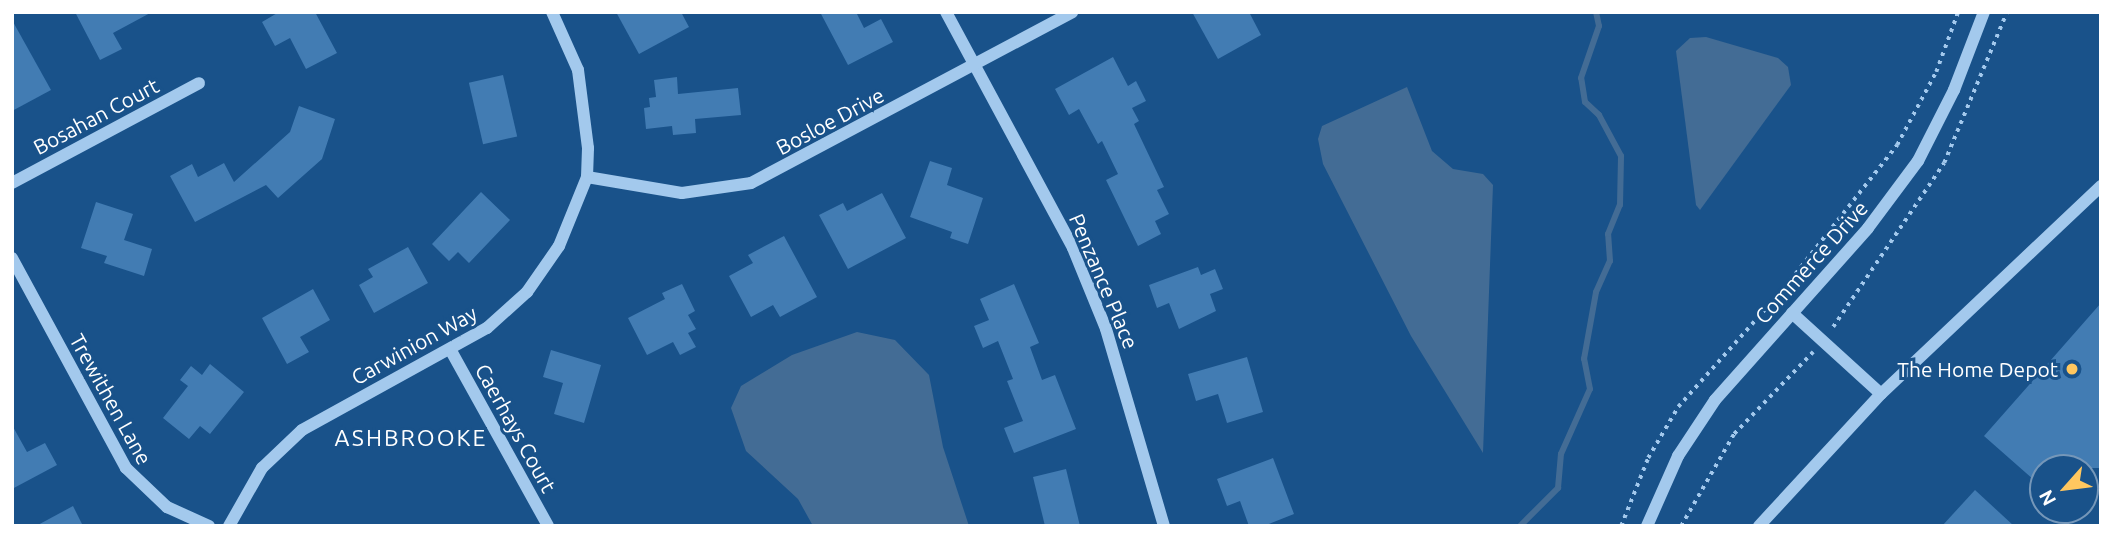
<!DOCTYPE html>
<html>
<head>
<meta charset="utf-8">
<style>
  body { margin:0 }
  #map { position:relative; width:2113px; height:538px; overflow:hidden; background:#19528a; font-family:Ubuntu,sans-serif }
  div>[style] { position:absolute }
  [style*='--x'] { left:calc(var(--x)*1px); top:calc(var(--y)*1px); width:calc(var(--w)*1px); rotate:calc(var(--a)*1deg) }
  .water>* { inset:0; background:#436c95 }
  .stream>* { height:6px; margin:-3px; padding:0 3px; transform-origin:3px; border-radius:3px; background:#436c95 }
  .building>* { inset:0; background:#427cb3; transform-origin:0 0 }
  .path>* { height:3.5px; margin-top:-1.75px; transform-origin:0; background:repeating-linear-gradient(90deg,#a3c9ed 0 3.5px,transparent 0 8.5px) }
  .minor>* { height:12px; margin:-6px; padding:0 6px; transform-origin:6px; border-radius:6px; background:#a3c9ed }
  .dots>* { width:19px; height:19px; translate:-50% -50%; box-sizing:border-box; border:4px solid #19528a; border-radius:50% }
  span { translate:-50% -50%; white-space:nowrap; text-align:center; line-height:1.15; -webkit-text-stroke:6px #19528a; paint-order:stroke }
  .street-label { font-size:21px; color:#fff }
  .poi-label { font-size:21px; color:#fff }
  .right { translate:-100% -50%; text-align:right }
  .neighbourhood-label { font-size:23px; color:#fff; letter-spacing:2px }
  .frame { position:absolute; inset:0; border:14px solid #fff; pointer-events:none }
  .north { position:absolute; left:2029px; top:454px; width:70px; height:70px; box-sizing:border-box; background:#19528a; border:2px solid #7597b9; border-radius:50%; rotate:242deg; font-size:19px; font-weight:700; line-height:28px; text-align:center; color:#fff }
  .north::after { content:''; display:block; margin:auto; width:24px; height:32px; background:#ffc75f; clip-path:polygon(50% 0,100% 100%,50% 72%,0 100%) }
</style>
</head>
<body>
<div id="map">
  <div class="water">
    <i style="clip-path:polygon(1706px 37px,1778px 58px,1788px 67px,1791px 85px,1700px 210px,1696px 205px,1676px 51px,1690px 38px)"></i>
    <i style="clip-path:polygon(1407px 87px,1432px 151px,1453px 169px,1483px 174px,1493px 185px,1483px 453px,1411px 336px,1323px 164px,1318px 139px,1322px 126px)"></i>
    <i style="clip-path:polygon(857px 332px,895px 340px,929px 375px,943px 447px,969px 526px,813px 526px,798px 499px,746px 451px,731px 408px,741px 386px,792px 355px)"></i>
  </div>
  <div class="stream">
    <i style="--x:1520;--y:526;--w:54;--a:-45"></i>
    <i style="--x:1558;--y:488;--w:34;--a:-85"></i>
    <i style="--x:1561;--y:454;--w:71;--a:-66"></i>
    <i style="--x:1590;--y:389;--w:31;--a:-101"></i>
    <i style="--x:1584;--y:359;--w:68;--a:-79.8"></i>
    <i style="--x:1596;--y:292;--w:34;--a:-66"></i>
    <i style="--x:1610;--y:261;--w:27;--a:-94"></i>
    <i style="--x:1608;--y:234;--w:31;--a:-68"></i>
    <i style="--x:1620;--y:205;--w:49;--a:-88.8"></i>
    <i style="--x:1621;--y:156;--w:47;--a:-118.2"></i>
    <i style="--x:1599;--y:115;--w:19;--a:-137"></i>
    <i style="--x:1585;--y:102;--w:24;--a:-99"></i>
    <i style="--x:1581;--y:78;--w:55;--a:-70.9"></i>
    <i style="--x:1599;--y:26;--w:14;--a:-102"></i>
  </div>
  <div class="building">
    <i style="clip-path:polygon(75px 12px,152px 12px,113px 33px,122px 49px,100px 60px)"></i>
    <i style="clip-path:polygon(279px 12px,315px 12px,337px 53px,306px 69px,290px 38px,275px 46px,262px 22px)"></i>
    <i style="clip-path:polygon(616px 12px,681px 12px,689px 27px,639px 54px)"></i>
    <i style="clip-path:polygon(820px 12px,856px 12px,864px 28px,881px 19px,893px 42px,848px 65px)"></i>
    <i style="clip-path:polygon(1192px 12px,1249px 12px,1261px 35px,1218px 59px)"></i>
    <i style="clip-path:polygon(12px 20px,51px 90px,12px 111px)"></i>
    <i style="clip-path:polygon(1113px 57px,1128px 86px,1136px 81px,1146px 101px,1132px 108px,1139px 121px,1134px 124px,1164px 187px,1157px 190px,1169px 214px,1155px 221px,1161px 234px,1138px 246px,1106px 180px,1118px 174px,1102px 141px,1098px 144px,1079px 109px,1069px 115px,1055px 89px)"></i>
    <i style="left:503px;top:75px;width:63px;height:35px;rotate:77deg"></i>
    <i style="clip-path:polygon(677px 77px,678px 94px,738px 88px,741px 115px,695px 119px,696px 133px,673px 135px,672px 126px,646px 129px,644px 108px,650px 107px,649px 98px,656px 97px,654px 80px)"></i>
    <i style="clip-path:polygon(299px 106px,335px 119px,322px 159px,278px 198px,266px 185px,195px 222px,170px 176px,192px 164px,198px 177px,224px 163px,234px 182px,290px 132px)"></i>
    <i style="clip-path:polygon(930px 161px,952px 168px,947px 185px,983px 198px,968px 244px,950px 238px,952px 232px,910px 217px)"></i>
    <i style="clip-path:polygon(481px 192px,510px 220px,469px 263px,458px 252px,449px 261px,432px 244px)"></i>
    <i style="clip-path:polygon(882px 193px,906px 238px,848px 269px,819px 215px,843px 203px,847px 211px)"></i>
    <i style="clip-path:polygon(96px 202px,133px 214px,124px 240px,152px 249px,144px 276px,104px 263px,107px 256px,81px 248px)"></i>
    <i style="clip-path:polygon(784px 236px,817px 297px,780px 317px,773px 305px,751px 317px,729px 276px,753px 263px,748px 255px)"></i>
    <i style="clip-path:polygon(408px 247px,428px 283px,374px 313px,359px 285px,373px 277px,368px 269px)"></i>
    <i style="clip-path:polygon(1198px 267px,1201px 275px,1215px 269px,1223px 289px,1210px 294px,1216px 311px,1179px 329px,1169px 303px,1157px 308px,1149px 285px)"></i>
    <i style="clip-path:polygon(682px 284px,695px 311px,688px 315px,696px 329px,688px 333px,696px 347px,680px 355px,673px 342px,647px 355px,628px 318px,665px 299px,662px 293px)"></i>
    <i style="clip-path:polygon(1014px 284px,1039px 343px,1030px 347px,1042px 380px,1055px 375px,1076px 429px,1014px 453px,1004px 428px,1023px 421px,1007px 381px,1013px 379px,998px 341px,983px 348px,974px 326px,989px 320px,980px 299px)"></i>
    <i style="clip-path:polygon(313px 289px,330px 320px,300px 337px,309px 352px,287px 364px,262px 318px)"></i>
    <i style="clip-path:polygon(2101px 303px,2101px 468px,2043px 468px,2043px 488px,1984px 436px)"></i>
    <i style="clip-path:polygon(551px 350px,601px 365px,584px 423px,554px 414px,563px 383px,543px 377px)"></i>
    <i style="clip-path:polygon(1247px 357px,1263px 412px,1227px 423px,1218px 394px,1196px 401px,1188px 374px)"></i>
    <i style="clip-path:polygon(210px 364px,244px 392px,210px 434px,200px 426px,189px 439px,163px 418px,188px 386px,180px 380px,191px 366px,202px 375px)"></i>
    <i style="clip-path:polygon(12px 425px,27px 452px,45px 443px,57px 465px,12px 489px)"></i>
    <i style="clip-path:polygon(1273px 458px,1294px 514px,1264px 526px,1249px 526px,1240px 501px,1227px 506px,1217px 479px)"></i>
    <i style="clip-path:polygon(1066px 469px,1080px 526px,1045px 526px,1033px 477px)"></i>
    <i style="clip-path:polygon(1975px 490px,2014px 526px,1942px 526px)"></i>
    <i style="clip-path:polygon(73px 506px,83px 526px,36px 526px)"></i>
  </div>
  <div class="path">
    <i style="--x:1833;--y:327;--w:198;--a:-55.9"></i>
    <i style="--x:1944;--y:163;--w:164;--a:-67.4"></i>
    <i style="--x:1621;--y:526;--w:73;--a:-68.3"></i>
    <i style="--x:1648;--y:458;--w:59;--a:-59.5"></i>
    <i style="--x:1678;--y:407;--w:161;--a:-48.3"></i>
    <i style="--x:1785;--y:287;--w:181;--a:-51.7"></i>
    <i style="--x:1897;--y:145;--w:83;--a:-61.9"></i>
    <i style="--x:1936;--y:72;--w:64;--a:-69.9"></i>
    <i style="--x:1681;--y:526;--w:106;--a:-60.1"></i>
    <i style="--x:1734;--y:434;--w:114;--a:-46.1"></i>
  </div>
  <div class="minor">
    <i style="--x:946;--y:12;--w:268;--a:61.7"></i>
    <i style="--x:1073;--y:248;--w:87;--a:67.8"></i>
    <i style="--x:1106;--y:329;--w:205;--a:73.6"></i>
    <i style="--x:587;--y:177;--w:96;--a:9.6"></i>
    <i style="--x:682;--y:193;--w:70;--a:-8.2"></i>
    <i style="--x:751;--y:183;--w:364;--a:-28"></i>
    <i style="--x:12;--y:183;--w:212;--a:-28.1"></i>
    <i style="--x:12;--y:258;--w:239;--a:61.5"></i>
    <i style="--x:126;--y:468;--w:57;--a:43.6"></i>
    <i style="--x:167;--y:507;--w:46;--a:24.3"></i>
    <i style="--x:1792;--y:313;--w:120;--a:42.3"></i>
    <i style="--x:450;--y:349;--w:202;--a:61"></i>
    <i style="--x:229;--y:526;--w:67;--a:-60.4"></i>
    <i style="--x:262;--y:468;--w:55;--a:-43.5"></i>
    <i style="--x:302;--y:430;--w:211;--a:-28.9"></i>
    <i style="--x:487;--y:328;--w:54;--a:-42"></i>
    <i style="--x:527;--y:292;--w:56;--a:-55.2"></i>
    <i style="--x:559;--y:246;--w:74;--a:-67.9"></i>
    <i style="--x:587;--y:177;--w:29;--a:-88"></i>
    <i style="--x:588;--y:148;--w:79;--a:-97.3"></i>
    <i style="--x:578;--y:70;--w:64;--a:-114.1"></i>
    <i style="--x:1647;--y:526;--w:77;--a:-66.1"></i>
    <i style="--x:1678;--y:456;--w:67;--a:-56.5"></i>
    <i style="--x:1715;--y:400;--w:230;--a:-48.3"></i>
    <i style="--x:1868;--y:228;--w:84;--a:-53.3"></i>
    <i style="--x:1918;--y:161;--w:80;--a:-63.1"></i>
    <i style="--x:1954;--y:90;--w:84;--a:-69"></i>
    <i style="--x:1759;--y:526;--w:180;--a:-47.3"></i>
    <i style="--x:1881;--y:394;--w:303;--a:-43.4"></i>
  </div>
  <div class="dots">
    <i style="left:2072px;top:369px;background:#ffc75f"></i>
  </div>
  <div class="street-label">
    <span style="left:96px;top:116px;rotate:-28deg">Bosahan Court</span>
    <span style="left:830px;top:121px;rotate:-28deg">Bosloe Drive</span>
    <span style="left:1811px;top:262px;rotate:-48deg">Commerce Drive</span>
    <span style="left:1104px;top:281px;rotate:67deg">Penzance Place</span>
    <span style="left:414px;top:345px;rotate:-29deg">Carwinion Way</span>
    <span style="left:111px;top:399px;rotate:61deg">Trewithen Lane</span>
    <span style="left:516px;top:428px;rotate:61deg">Caerhays Court</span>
  </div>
  <div class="poi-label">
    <span class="right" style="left:2058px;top:369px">The Home Depot</span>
  </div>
  <div class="neighbourhood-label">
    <span style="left:411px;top:438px">ASHBROOKE</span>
  </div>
  <div class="frame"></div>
  <div class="north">N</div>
</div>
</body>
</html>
